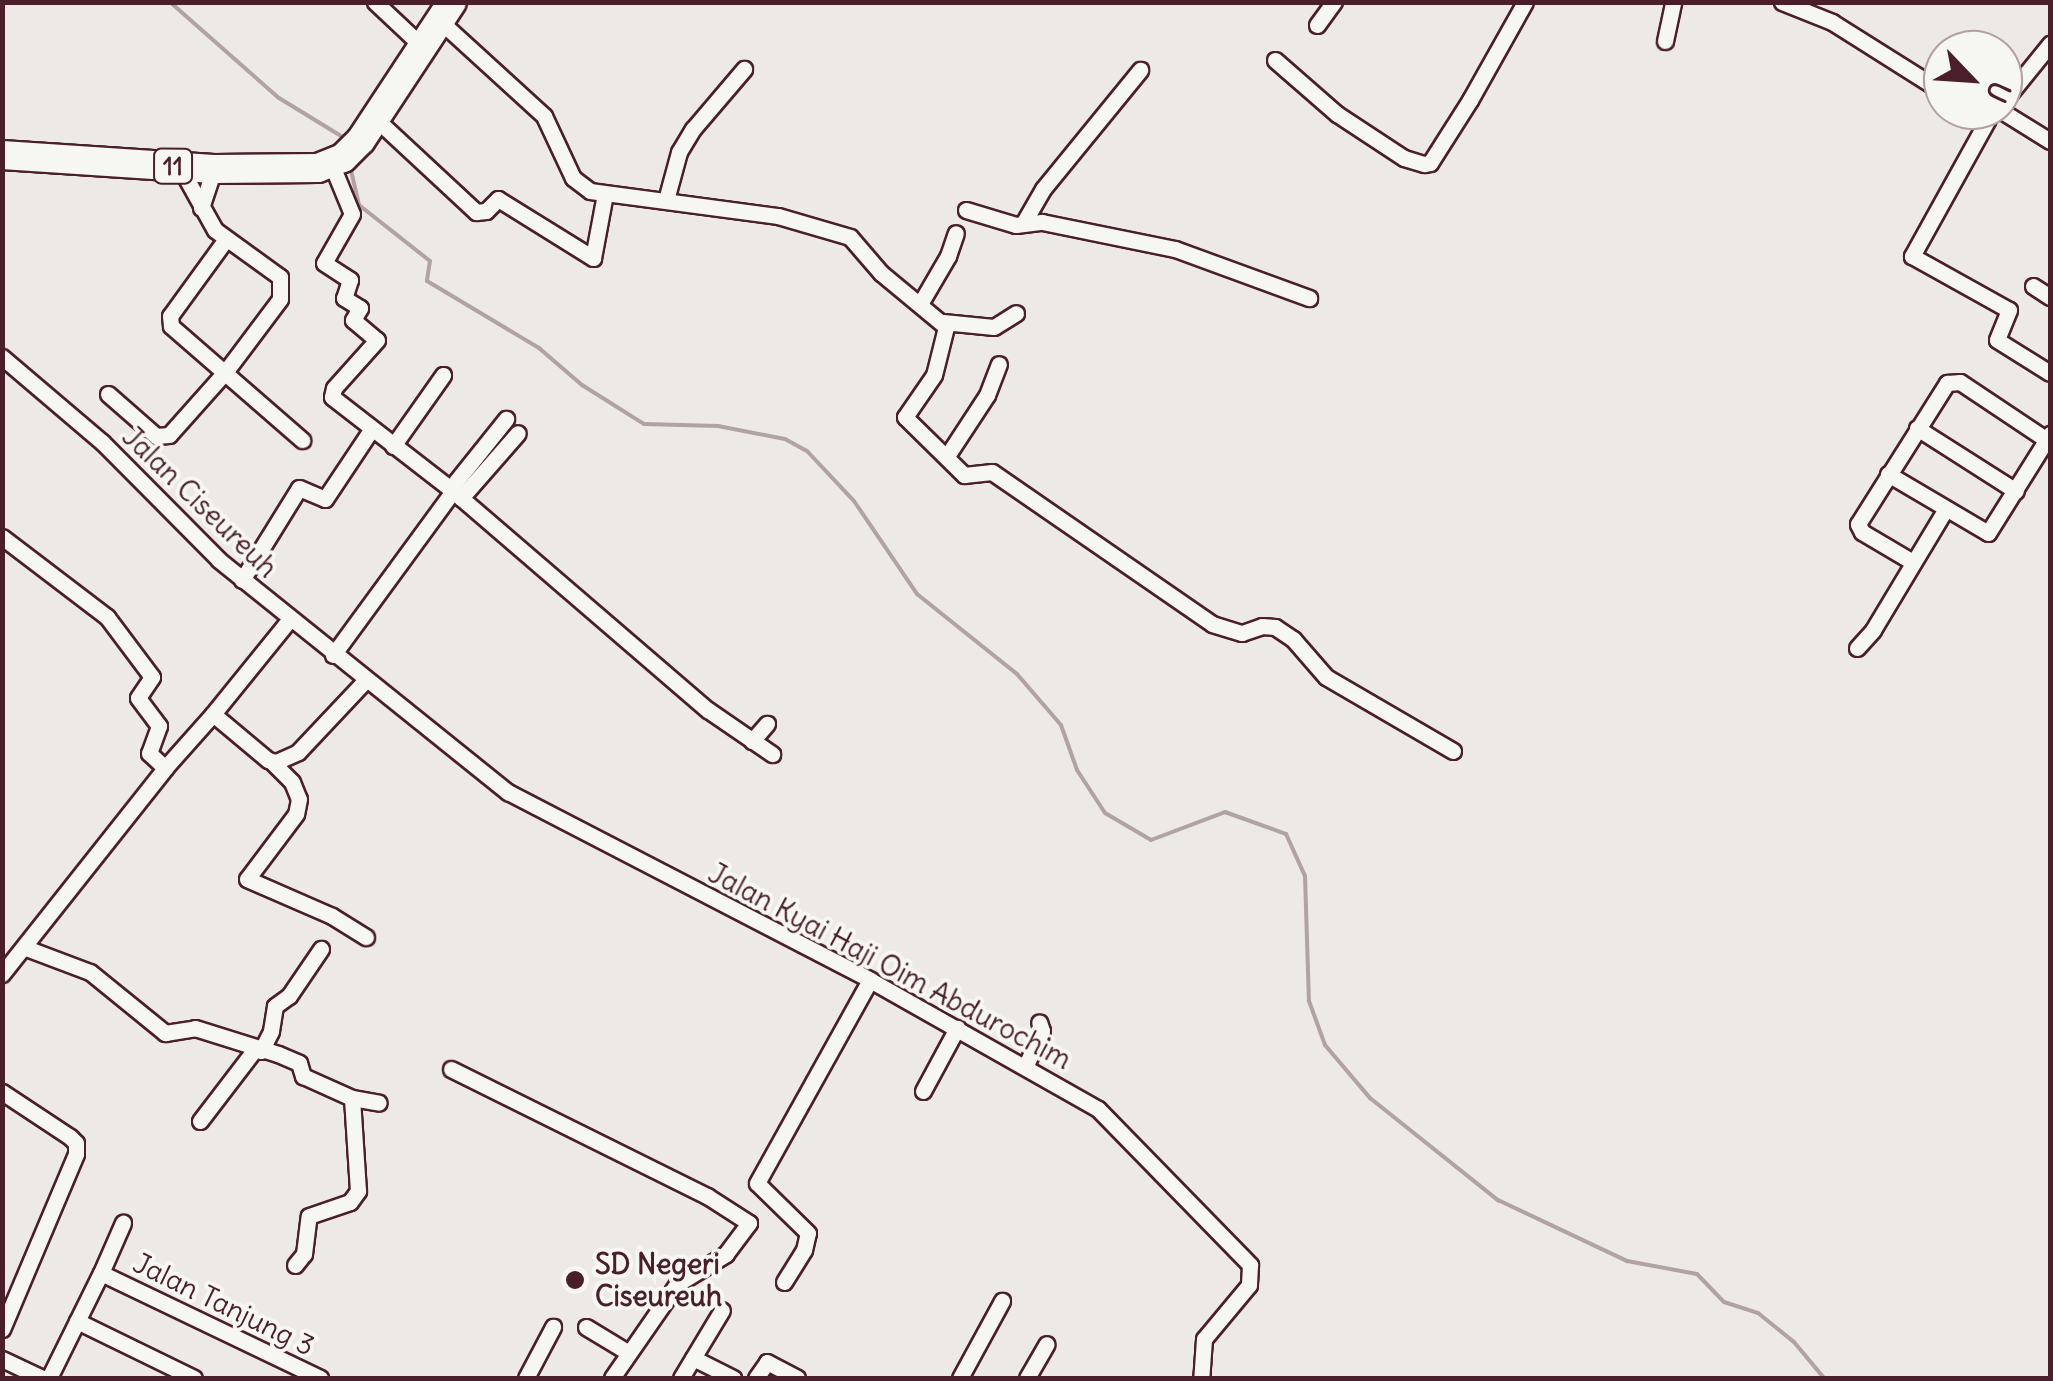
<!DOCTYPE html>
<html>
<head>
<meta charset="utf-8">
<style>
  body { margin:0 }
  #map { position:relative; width:2053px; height:1381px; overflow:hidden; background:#ece9e6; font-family:Delius,sans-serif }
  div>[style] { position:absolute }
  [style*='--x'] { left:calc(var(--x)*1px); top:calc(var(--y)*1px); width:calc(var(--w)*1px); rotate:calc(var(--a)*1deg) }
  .stream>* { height:4px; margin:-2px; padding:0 2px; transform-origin:2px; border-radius:2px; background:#b1a2a3 }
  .roads { filter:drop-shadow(2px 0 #4a1f2b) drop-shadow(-2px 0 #4a1f2b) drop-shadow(0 2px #4a1f2b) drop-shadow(0 -2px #4a1f2b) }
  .street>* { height:15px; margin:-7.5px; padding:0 7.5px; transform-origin:7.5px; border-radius:7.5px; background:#f6f6f2 }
  .highway>* { height:28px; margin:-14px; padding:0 14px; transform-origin:14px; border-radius:14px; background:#f6f6f2 }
  .dots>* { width:28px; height:28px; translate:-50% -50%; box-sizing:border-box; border:5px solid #f6f6f2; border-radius:50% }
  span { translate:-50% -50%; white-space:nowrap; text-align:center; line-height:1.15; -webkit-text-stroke:8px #f6f6f2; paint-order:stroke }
  .shield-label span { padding:2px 8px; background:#f6f6f2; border:2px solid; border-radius:8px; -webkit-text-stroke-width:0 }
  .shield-label { font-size:25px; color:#4a1f2b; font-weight:700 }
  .street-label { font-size:28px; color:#4a1f2b }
  .poi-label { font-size:28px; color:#4a1f2b; font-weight:700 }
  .left { translate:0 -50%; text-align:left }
  .frame { position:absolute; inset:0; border:5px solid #4a1f2b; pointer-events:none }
  .north { position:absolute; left:1923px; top:30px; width:100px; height:100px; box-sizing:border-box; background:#f6f6f2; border:2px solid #b1a0a2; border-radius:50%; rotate:115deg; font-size:28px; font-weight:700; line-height:40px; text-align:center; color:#4a1f2b }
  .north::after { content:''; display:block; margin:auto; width:35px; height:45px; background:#4a1f2b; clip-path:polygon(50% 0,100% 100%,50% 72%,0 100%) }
</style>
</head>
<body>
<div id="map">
  <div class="stream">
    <i style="--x:170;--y:2;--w:145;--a:41.4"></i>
    <i style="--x:279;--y:98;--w:79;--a:31.5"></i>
    <i style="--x:350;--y:166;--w:40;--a:77"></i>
    <i style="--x:359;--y:205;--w:90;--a:38.3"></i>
    <i style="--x:430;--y:261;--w:20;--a:99"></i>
    <i style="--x:427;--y:281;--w:131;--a:30.9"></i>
    <i style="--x:539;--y:348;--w:57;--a:40.7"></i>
    <i style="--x:582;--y:385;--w:73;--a:32.2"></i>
    <i style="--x:644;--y:424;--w:74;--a:1.5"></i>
    <i style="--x:718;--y:426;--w:68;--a:11"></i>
    <i style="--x:785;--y:439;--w:26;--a:29"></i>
    <i style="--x:808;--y:452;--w:67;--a:46.8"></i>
    <i style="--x:854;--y:501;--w:112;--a:55.9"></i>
    <i style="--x:917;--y:594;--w:128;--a:38.7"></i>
    <i style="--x:1017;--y:674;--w:67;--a:49.2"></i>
    <i style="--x:1061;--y:725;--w:48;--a:70.4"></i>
    <i style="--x:1077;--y:770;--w:51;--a:56.9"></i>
    <i style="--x:1105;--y:813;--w:53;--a:30.4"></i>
    <i style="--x:1151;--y:840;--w:79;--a:-20.7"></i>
    <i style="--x:1225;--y:812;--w:65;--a:19.8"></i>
    <i style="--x:1286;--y:834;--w:46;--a:65.7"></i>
    <i style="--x:1305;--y:876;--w:125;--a:88.2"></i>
    <i style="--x:1309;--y:1001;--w:47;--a:70"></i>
    <i style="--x:1325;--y:1045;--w:70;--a:49.7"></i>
    <i style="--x:1370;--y:1098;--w:164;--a:38.6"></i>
    <i style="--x:1498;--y:1200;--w:143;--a:25.3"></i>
    <i style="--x:1627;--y:1261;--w:71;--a:10.5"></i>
    <i style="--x:1697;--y:1274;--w:39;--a:46"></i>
    <i style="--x:1724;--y:1302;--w:36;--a:18"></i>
    <i style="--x:1758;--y:1313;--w:46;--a:38.9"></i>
    <i style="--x:1794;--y:1342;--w:47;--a:50.2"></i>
  </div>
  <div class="roads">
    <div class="street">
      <i style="--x:375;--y:2;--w:66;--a:43.2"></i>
      <i style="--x:1782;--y:2;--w:54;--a:21.8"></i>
      <i style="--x:1832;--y:22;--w:131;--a:32.2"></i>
      <i style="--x:440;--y:21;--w:141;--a:42.4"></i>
      <i style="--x:544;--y:116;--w:68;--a:64.9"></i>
      <i style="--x:573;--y:178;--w:21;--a:37"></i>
      <i style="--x:590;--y:191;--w:190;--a:7.6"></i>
      <i style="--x:778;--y:216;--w:75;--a:16.3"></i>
      <i style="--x:850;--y:237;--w:48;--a:49.3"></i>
      <i style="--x:881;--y:273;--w:85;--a:39.7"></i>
      <i style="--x:946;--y:327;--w:49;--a:104"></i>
      <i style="--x:934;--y:375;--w:51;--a:124.6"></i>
      <i style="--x:905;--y:417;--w:83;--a:44.5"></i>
      <i style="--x:964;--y:475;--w:28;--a:-6"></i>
      <i style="--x:992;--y:472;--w:267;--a:34.6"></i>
      <i style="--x:1212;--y:624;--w:31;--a:17"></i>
      <i style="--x:1242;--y:633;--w:21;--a:-19"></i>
      <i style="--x:1262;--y:626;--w:13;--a:4"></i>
      <i style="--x:1275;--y:627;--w:22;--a:34"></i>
      <i style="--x:1293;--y:639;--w:50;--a:49"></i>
      <i style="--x:1326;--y:677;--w:147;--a:30.2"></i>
      <i style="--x:1317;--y:25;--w:29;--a:-54"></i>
      <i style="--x:1665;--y:41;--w:40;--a:-78"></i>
      <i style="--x:1275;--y:60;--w:82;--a:41.1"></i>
      <i style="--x:1337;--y:114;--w:80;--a:33.3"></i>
      <i style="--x:1404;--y:158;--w:21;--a:17"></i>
      <i style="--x:1424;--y:164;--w:6;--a:-9"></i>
      <i style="--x:1430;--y:163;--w:75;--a:-57.6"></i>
      <i style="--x:1470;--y:100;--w:112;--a:-60.7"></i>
      <i style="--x:2003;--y:102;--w:75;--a:-51"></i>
      <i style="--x:2000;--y:110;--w:59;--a:31.8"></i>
      <i style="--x:376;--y:119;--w:137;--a:42.9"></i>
      <i style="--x:476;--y:212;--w:10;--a:-6"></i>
      <i style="--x:486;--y:211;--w:17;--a:-45"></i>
      <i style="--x:498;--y:199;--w:112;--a:31.8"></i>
      <i style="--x:593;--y:258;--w:65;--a:-79.4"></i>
      <i style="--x:1988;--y:119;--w:157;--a:119"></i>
      <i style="--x:1912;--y:256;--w:111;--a:29.1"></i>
      <i style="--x:2009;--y:310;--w:32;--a:112"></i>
      <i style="--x:1997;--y:340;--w:62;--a:31.9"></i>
      <i style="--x:331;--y:163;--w:55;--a:67.6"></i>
      <i style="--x:352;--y:214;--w:56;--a:119.7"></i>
      <i style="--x:324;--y:263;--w:31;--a:33"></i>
      <i style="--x:350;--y:280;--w:19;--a:108"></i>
      <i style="--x:344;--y:298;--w:19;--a:32"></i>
      <i style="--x:360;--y:308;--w:14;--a:120"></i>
      <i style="--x:353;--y:320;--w:31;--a:40"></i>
      <i style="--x:377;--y:340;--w:64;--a:131.9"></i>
      <i style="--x:334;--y:388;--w:9;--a:103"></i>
      <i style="--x:332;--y:397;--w:153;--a:37.8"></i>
      <i style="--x:453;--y:491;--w:336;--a:40.7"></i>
      <i style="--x:708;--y:710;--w:78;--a:34.5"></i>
      <i style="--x:666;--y:200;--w:50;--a:-74.8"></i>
      <i style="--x:679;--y:152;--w:27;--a:-59"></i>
      <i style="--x:693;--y:129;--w:79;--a:-49.6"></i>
      <i style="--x:201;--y:208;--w:41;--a:-71.6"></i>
      <i style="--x:966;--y:210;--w:52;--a:16.7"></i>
      <i style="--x:1016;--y:225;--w:26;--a:-7"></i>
      <i style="--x:1042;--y:222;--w:136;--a:11.5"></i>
      <i style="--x:1175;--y:249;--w:143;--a:20.1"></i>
      <i style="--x:1024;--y:222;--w:38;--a:-60"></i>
      <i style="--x:1043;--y:189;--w:154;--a:-50.8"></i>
      <i style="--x:226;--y:239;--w:95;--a:126"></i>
      <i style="--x:170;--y:316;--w:10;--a:84"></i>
      <i style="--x:171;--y:326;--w:174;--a:41"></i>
      <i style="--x:2033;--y:286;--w:20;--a:33"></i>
      <i style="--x:920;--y:304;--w:56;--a:-59.7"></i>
      <i style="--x:948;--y:256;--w:24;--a:-71"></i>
      <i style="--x:943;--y:322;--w:51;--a:5.6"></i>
      <i style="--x:994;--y:327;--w:26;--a:-32"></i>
      <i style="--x:2;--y:357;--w:131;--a:40.4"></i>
      <i style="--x:102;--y:442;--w:166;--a:45.2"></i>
      <i style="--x:219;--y:560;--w:371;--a:38.8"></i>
      <i style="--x:508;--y:792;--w:408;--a:27.4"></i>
      <i style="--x:870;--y:980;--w:262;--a:29.5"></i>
      <i style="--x:1098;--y:1109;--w:218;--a:45.7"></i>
      <i style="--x:1250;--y:1265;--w:20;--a:93"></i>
      <i style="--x:1249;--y:1285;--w:70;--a:129.8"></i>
      <i style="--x:1204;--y:1339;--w:39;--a:94"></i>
      <i style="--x:108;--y:394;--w:64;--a:41.2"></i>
      <i style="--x:156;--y:436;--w:13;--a:-4"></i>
      <i style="--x:169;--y:435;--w:86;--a:-48.3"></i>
      <i style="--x:226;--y:371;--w:90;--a:-53.1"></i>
      <i style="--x:280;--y:299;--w:22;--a:-90"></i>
      <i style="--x:280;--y:277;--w:80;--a:-144.1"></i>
      <i style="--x:215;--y:230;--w:72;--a:-119.1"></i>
      <i style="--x:1917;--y:428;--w:117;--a:32.5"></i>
      <i style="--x:393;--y:446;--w:87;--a:-54.8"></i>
      <i style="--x:947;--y:456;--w:73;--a:-56.7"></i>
      <i style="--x:987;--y:395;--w:33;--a:-69"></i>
      <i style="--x:1888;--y:474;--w:116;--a:30.5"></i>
      <i style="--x:1988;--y:533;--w:117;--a:-57.9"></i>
      <i style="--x:450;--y:489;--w:90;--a:-51.3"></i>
      <i style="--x:461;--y:498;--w:86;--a:-48.8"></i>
      <i style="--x:2;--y:537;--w:132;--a:37.3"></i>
      <i style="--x:107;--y:617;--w:75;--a:53.1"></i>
      <i style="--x:152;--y:677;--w:25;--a:124"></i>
      <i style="--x:138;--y:698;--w:35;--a:53"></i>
      <i style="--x:159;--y:726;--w:29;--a:110"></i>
      <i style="--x:149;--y:753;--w:22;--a:43"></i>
      <i style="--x:1911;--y:561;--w:57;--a:-149.4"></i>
      <i style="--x:1862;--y:532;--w:9;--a:-117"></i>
      <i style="--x:1858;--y:524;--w:167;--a:-57.7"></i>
      <i style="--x:1947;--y:383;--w:13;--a:-4"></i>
      <i style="--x:1960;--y:382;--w:108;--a:33.7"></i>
      <i style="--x:242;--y:580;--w:108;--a:-58.2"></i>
      <i style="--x:299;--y:488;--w:28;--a:23"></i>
      <i style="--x:325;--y:499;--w:83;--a:-56.3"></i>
      <i style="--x:1857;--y:648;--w:24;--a:-48"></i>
      <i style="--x:1873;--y:630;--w:140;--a:-59"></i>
      <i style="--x:333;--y:655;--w:203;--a:-53.8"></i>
      <i style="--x:213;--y:714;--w:122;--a:-51"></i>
      <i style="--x:752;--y:741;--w:23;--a:-49"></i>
      <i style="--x:272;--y:762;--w:28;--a:45"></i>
      <i style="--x:292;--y:782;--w:18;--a:68"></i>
      <i style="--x:299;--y:799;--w:15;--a:101"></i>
      <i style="--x:296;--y:814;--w:81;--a:127"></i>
      <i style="--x:247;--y:879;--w:93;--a:23.5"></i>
      <i style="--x:332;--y:916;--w:40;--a:32"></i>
      <i style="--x:26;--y:948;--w:68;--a:20.6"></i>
      <i style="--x:90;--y:972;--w:97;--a:39.1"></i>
      <i style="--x:165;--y:1033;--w:30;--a:-9"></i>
      <i style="--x:195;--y:1028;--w:87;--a:17.4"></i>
      <i style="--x:278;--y:1054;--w:23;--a:23"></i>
      <i style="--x:299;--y:1063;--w:14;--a:73"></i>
      <i style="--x:303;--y:1076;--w:54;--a:24.2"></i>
      <i style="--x:352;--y:1098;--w:27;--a:10"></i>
      <i style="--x:2;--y:974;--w:263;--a:-51.6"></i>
      <i style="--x:165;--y:768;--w:72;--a:-48.4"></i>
      <i style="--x:213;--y:714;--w:72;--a:39.9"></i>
      <i style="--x:268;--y:760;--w:8;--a:14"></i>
      <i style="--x:276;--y:762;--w:24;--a:-24"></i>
      <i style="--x:298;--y:752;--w:98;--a:-46.7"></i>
      <i style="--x:261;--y:1051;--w:22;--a:-63"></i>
      <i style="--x:271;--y:1031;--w:25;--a:-81"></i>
      <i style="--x:275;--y:1006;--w:17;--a:-36"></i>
      <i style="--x:289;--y:996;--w:57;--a:-55.8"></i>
      <i style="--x:1026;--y:1065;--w:38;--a:-65"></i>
      <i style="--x:1042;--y:1031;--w:9;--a:-108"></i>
      <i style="--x:451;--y:1069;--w:286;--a:26.4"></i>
      <i style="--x:707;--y:1196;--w:50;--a:32.7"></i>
      <i style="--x:749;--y:1223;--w:39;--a:127"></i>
      <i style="--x:726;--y:1254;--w:57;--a:148.5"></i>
      <i style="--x:677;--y:1284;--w:114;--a:124.7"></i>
      <i style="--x:923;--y:1091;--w:72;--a:-61.6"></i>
      <i style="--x:2;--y:1092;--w:82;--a:33.5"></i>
      <i style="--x:70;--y:1137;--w:8;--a:45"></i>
      <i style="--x:76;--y:1143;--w:11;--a:90"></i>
      <i style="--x:76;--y:1154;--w:190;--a:112.9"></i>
      <i style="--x:200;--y:1121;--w:91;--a:-52.6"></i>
      <i style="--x:295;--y:1265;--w:14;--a:-51"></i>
      <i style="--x:304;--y:1254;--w:38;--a:-83"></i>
      <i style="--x:309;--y:1216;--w:43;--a:-18.9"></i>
      <i style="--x:350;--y:1202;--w:14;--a:-54"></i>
      <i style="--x:358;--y:1191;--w:93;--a:-93.7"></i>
      <i style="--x:101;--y:1273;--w:55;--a:-66.3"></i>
      <i style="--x:784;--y:1282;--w:38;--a:-58"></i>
      <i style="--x:804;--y:1250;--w:17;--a:-77"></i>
      <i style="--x:808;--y:1233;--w:71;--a:-135.6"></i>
      <i style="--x:757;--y:1183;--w:232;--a:-60.9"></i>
      <i style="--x:77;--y:1321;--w:130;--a:26"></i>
      <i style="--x:586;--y:1327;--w:50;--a:31.2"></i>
      <i style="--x:693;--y:1358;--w:45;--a:26.6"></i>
      <i style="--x:2;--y:1359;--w:44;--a:25.4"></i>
      <i style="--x:49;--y:1378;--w:117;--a:-63.7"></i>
      <i style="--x:101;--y:1273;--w:243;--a:25.6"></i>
      <i style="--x:526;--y:1378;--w:58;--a:-62.1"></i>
      <i style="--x:681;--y:1378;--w:79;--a:-58.9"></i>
      <i style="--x:756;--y:1378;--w:19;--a:-55"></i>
      <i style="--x:767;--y:1362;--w:34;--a:28"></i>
      <i style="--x:960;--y:1378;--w:88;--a:-61.4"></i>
      <i style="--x:1027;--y:1378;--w:39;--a:-60"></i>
    </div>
    <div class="highway">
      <i style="--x:2;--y:155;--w:212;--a:3.8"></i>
      <i style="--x:214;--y:169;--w:104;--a:-0.6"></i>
      <i style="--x:318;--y:168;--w:27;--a:-22"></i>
      <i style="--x:343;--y:158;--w:25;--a:-45"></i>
      <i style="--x:361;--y:140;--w:165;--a:-56.6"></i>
    </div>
  </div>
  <div class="dots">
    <i style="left:575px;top:1280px;background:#4a1f2b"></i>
  </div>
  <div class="shield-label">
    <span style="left:173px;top:166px">11</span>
  </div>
  <div class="street-label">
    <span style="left:200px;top:502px;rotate:44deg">Jalan Ciseureuh</span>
    <span style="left:890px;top:966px;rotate:28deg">Jalan Kyai Haji Oim Abdurochim</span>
    <span style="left:224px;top:1304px;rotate:26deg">Jalan Tanjung 3</span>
  </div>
  <div class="poi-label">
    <span class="left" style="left:595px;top:1280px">SD Negeri<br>Ciseureuh</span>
  </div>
  <div class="frame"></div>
  <div class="north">U</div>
</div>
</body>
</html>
